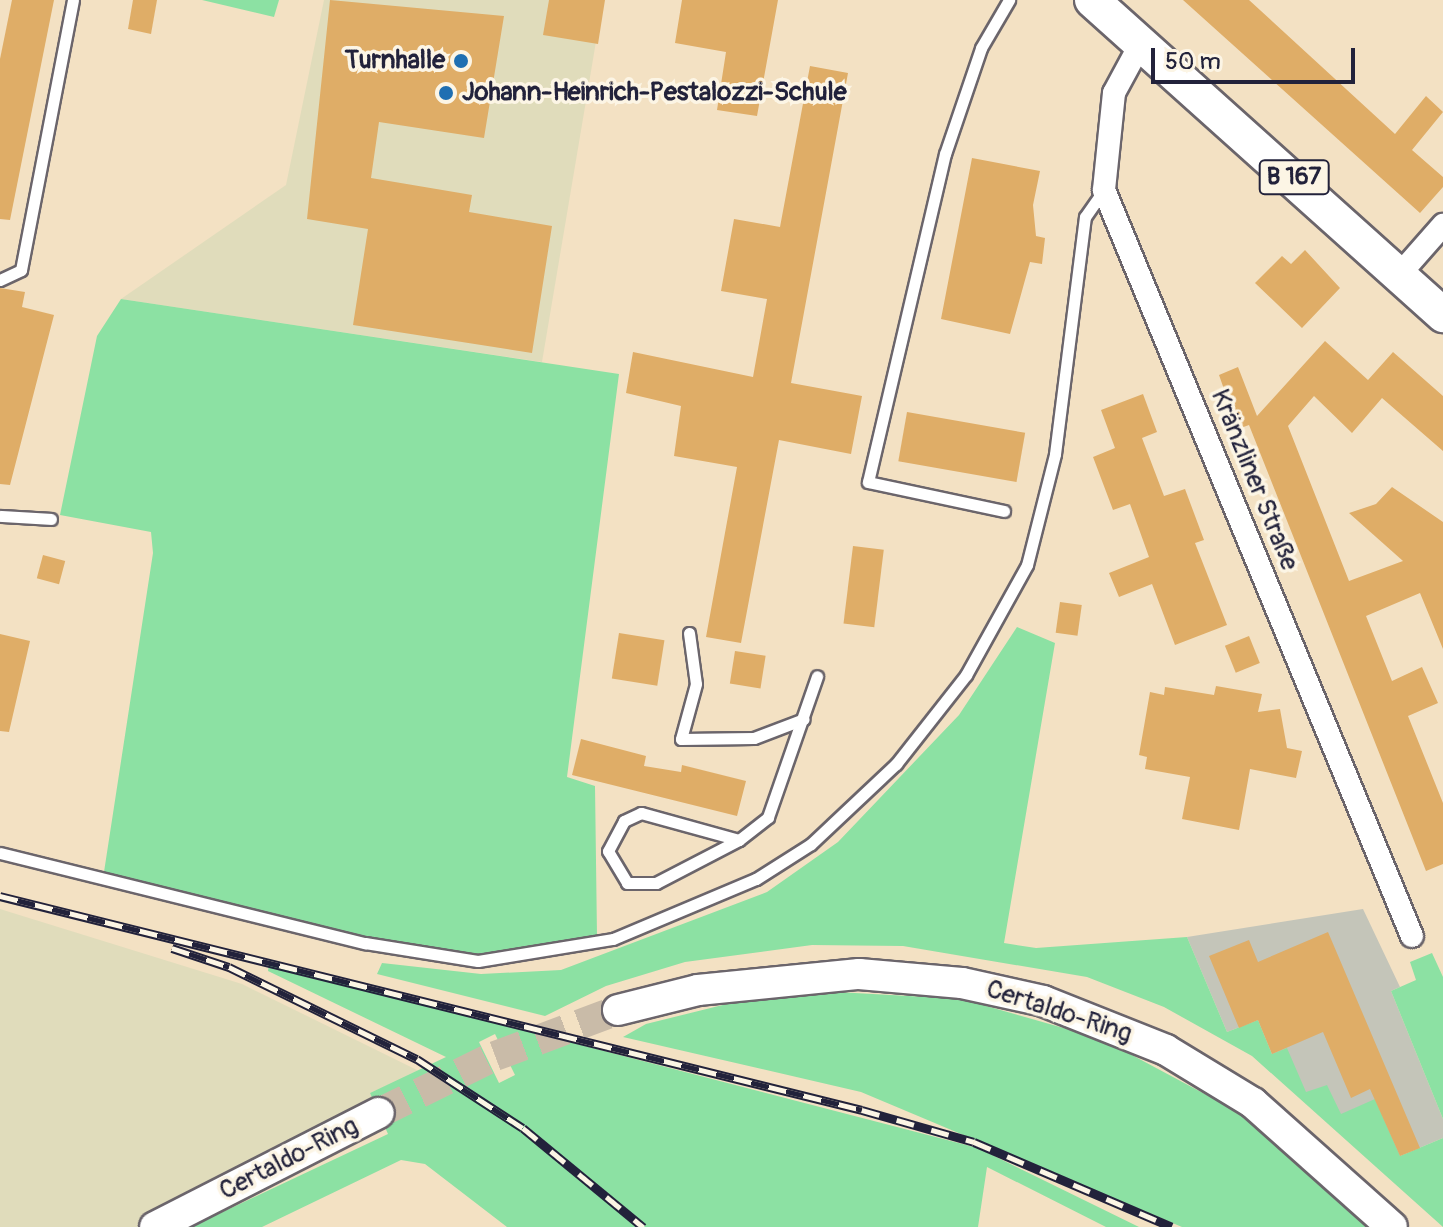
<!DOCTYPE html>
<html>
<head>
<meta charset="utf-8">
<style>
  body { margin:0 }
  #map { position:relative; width:1443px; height:1227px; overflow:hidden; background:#f3e1c3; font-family:Pangolin,sans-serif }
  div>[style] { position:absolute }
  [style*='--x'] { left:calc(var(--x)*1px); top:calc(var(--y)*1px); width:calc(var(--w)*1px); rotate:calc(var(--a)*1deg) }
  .built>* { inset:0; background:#e0dcbb }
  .industrial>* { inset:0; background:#c4c5b9 }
  .green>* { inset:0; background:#8ce1a3 }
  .building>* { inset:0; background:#dfad67; transform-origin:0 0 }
  .secondary-tunnel>* { height:30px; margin-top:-15px; transform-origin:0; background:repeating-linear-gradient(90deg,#c9bba8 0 30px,transparent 0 45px) }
  .roads { filter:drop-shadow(2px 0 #6b656b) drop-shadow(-2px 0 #6b656b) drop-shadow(0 2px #6b656b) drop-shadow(0 -2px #6b656b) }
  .service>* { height:11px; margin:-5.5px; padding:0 5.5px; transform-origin:5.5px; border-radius:5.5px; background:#fff }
  .minor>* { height:22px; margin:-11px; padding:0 11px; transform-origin:11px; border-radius:11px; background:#fff }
  .secondary>* { height:30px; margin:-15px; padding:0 15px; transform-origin:15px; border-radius:15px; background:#fff }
  .primary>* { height:34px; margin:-17px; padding:0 17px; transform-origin:17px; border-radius:17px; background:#fff }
  .rail>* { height:9px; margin-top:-4.5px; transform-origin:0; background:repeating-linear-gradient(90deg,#fcf5e5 0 18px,#22223b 0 36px); box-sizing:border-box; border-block:2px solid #22223b }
  .dots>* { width:22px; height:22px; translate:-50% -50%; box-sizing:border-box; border:4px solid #fcf5e5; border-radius:50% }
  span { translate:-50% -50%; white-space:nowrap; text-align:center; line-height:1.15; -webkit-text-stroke:7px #fcf5e5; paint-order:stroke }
  .shield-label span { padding:2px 6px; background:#fcf5e5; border:2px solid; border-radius:6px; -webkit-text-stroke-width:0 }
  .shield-label { font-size:24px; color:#22223b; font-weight:700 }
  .poi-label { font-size:26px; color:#22223b; font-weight:700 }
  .right { translate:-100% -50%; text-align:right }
  .left { translate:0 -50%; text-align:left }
  .street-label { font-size:26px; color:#22223b }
  .scale { position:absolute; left:1151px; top:48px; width:204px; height:36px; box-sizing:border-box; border:4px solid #22223b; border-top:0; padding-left:10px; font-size:24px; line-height:28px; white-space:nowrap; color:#22223b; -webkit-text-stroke:6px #fcf5e5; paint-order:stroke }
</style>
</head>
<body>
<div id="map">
  <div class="built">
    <i style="clip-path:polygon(324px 0,603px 0,542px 362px,121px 299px,286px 185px)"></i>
    <i style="clip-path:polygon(0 909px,242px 984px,419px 1071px,370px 1093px,380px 1113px,155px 1227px,0 1227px)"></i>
  </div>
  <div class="industrial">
    <i style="clip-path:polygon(1363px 909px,1400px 987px,1391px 991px,1443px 1119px,1443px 1138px,1400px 1156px,1306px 1093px,1272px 1054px,1258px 1020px,1227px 1032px,1187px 937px)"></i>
  </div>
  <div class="green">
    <i style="clip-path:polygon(202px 0,279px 0,274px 17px)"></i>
    <i style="clip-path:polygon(121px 299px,619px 374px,567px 777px,595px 786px,597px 936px,478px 956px,365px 939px,104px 872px,153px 553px,151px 532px,60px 515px,97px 336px)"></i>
    <i style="clip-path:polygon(1017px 627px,1055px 643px,1004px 943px,1036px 948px,1187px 937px,1227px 1032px,1258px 1020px,1272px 1054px,1287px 1048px,1306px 1092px,1327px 1085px,1341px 1114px,1375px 1099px,1400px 1156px,1443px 1138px,1443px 1227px,1252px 1056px,1164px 1007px,1087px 977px,903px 946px,812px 945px,685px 962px,606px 986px,545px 1016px,377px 974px,382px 963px,481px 974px,561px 970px,767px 892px,838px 842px,959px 715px)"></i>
    <i style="clip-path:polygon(1432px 953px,1443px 977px,1443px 1119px,1391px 991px,1416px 980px,1410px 962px)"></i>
    <i style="clip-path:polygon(evenodd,269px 964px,978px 1148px,1139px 1227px,1106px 1227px,987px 1167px,978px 1227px,507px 1227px,425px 1164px,401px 1160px,262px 1227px,191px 1227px,388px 1134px,370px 1093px,446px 1057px,268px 971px,269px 964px,495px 1034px,515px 1075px,499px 1083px,479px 1042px,495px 1034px)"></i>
    <i style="clip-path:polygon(837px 992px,962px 999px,1102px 1039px,1244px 1115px,1369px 1227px,1182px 1227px,861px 1092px,623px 1037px,646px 1024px,759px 996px)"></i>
  </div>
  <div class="building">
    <i style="clip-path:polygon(12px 0,54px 0,10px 220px,0 219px,0 59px)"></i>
    <i style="clip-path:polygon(133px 0,157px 0,151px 34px,128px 29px)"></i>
    <i style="clip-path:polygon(330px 0,504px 16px,484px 138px,379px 122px,371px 178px,472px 195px,469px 212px,552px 226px,532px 353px,353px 325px,368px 229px,307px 219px)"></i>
    <i style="clip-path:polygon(549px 0,605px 0,598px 44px,543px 35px)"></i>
    <i style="clip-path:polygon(682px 0,778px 0,757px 116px,717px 110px,726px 52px,675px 43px)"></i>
    <i style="clip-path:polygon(1183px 0,1249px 0,1395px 134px,1426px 96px,1443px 112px,1412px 150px,1443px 177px,1443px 187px,1420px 213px)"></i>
    <i style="clip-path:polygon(810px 66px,848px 73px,791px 383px,862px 396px,851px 454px,779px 440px,741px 643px,706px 637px,737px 467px,674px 456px,681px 406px,626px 393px,633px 352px,753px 377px,767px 299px,721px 291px,734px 219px,780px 227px)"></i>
    <i style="clip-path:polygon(972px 158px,1040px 171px,1033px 205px,1036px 236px,1045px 238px,1042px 264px,1030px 262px,1010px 334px,941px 319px)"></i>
    <i style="clip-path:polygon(1305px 250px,1340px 288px,1302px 328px,1255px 283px,1282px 256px,1291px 264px)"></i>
    <i style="clip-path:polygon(0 288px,25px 292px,22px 307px,54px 315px,10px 485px,0 484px)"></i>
    <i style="clip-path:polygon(1325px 341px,1368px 380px,1393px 352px,1443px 396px,1443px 451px,1382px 398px,1352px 433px,1314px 396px,1288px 426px,1349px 581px,1403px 561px,1349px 513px,1376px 504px,1392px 487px,1443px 522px,1443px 649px,1420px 593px,1366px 616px,1392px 681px,1422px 667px,1438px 703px,1408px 716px,1443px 803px,1443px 864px,1426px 871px,1249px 425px,1238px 429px,1219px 375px,1238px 367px,1257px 416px)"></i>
    <i style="clip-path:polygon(1143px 394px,1157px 432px,1142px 438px,1164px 496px,1185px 489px,1204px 540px,1195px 543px,1227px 625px,1175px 645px,1152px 584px,1119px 597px,1109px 573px,1149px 557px,1130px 504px,1113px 510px,1093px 457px,1115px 448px,1101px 410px)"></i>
    <i style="left:907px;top:412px;width:120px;height:50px;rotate:10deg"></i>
    <i style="left:853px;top:546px;width:31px;height:78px;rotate:7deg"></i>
    <i style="left:43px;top:555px;width:23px;height:24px;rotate:15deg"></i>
    <i style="left:1060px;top:602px;width:22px;height:31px;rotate:8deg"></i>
    <i style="left:619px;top:633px;width:46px;height:46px;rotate:9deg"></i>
    <i style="clip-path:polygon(0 634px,30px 641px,9px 732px,0 731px)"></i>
    <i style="left:1249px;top:636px;width:29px;height:26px;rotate:68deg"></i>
    <i style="left:735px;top:651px;width:31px;height:33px;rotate:9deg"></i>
    <i style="clip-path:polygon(1216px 686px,1262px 694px,1258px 712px,1280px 709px,1287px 748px,1302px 751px,1296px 778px,1250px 769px,1239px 830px,1182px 819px,1190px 777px,1145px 769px,1147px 757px,1139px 755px,1150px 692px,1164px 695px,1165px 687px,1214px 695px)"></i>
    <i style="clip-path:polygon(581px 739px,646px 756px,644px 766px,681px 772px,682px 765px,746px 781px,737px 816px,572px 775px)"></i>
    <i style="clip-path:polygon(1328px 932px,1420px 1148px,1400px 1156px,1370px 1089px,1351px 1098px,1323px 1032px,1272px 1054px,1258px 1020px,1239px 1028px,1209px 956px,1249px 940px,1258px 962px)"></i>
  </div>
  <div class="secondary-tunnel">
    <i style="--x:379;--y:1113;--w:129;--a:-26.2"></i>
    <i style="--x:495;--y:1056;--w:131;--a:-20.5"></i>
  </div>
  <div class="roads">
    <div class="service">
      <i style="--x:0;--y:280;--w:23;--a:-25"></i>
      <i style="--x:21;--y:270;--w:275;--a:-79.1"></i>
      <i style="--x:1004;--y:511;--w:139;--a:-168"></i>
      <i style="--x:868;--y:482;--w:337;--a:-76.8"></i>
      <i style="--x:945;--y:154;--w:112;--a:-71.2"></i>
      <i style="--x:981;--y:48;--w:56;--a:-59.7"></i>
      <i style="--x:0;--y:516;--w:51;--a:3.4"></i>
      <i style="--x:689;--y:633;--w:51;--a:82.2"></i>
      <i style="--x:696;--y:684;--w:57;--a:105.3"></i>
      <i style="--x:681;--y:739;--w:73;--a:-0.8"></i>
      <i style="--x:754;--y:738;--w:53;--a:-20.8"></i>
      <i style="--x:739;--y:840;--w:102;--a:-164.6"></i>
      <i style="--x:641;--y:813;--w:19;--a:155"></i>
      <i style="--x:624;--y:821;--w:34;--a:118"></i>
      <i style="--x:608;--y:851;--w:37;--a:59"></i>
      <i style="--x:627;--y:883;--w:29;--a:0"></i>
      <i style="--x:656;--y:883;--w:93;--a:-27.4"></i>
      <i style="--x:739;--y:840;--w:37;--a:-38"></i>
      <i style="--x:768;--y:817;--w:149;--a:-70.8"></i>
      <i style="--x:0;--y:853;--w:376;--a:13.9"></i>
      <i style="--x:365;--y:943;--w:114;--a:9.1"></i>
      <i style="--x:478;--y:961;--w:137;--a:-9.3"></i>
      <i style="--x:613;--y:939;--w:155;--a:-22.8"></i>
      <i style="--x:756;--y:879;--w:65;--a:-32.5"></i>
      <i style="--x:811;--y:844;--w:117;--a:-43.3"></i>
      <i style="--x:896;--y:764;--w:113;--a:-51.8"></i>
      <i style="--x:966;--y:675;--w:126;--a:-61"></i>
      <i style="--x:1027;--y:565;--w:114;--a:-75.8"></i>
      <i style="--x:1055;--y:454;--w:239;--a:-82.8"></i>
      <i style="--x:1085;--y:217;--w:33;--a:-55"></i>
    </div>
    <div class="minor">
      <i style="--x:1141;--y:43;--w:57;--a:118.4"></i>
      <i style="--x:1114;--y:93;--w:98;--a:95.9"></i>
      <i style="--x:1104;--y:190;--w:807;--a:67.57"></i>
      <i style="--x:1399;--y:275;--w:67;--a:-48.7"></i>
    </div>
    <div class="secondary">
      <i style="--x:618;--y:1010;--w:82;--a:-14"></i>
      <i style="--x:698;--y:990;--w:162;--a:-5.7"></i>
      <i style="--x:859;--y:974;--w:103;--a:5"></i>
      <i style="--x:962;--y:983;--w:83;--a:12.5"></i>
      <i style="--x:1043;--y:1001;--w:132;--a:21.7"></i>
      <i style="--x:1166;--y:1050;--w:102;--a:31.3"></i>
      <i style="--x:1253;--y:1103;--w:186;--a:41.7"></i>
      <i style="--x:155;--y:1227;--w:251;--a:-27"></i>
    </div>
    <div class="primary">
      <i style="--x:1092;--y:0;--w:472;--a:41.9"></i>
    </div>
  </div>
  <div class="rail">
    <i style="--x:0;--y:896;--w:888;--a:13.94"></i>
    <i style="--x:862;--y:1110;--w:116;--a:15.9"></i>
    <i style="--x:974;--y:1142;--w:215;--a:23.2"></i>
    <i style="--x:172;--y:948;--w:60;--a:18.4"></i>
    <i style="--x:229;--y:967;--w:209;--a:26.1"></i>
    <i style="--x:417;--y:1059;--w:126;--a:33.1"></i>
    <i style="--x:523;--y:1128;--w:156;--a:39.5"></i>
  </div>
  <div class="dots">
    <i style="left:461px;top:61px;background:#1f6fb2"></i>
    <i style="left:446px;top:93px;background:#1f6fb2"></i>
  </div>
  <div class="shield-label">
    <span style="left:1294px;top:177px">B 167</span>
  </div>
  <div class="poi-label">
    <span class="right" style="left:445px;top:61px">Turnhalle</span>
    <span class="left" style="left:462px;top:93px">Johann-Heinrich-Pestalozzi-Schule</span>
  </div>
  <div class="street-label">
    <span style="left:1254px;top:480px;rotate:68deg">Kränzliner Straße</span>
    <span style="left:1059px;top:1012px;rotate:18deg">Certaldo-Ring</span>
    <span style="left:289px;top:1159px;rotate:-27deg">Certaldo-Ring</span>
  </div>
  <div class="scale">50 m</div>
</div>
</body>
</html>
